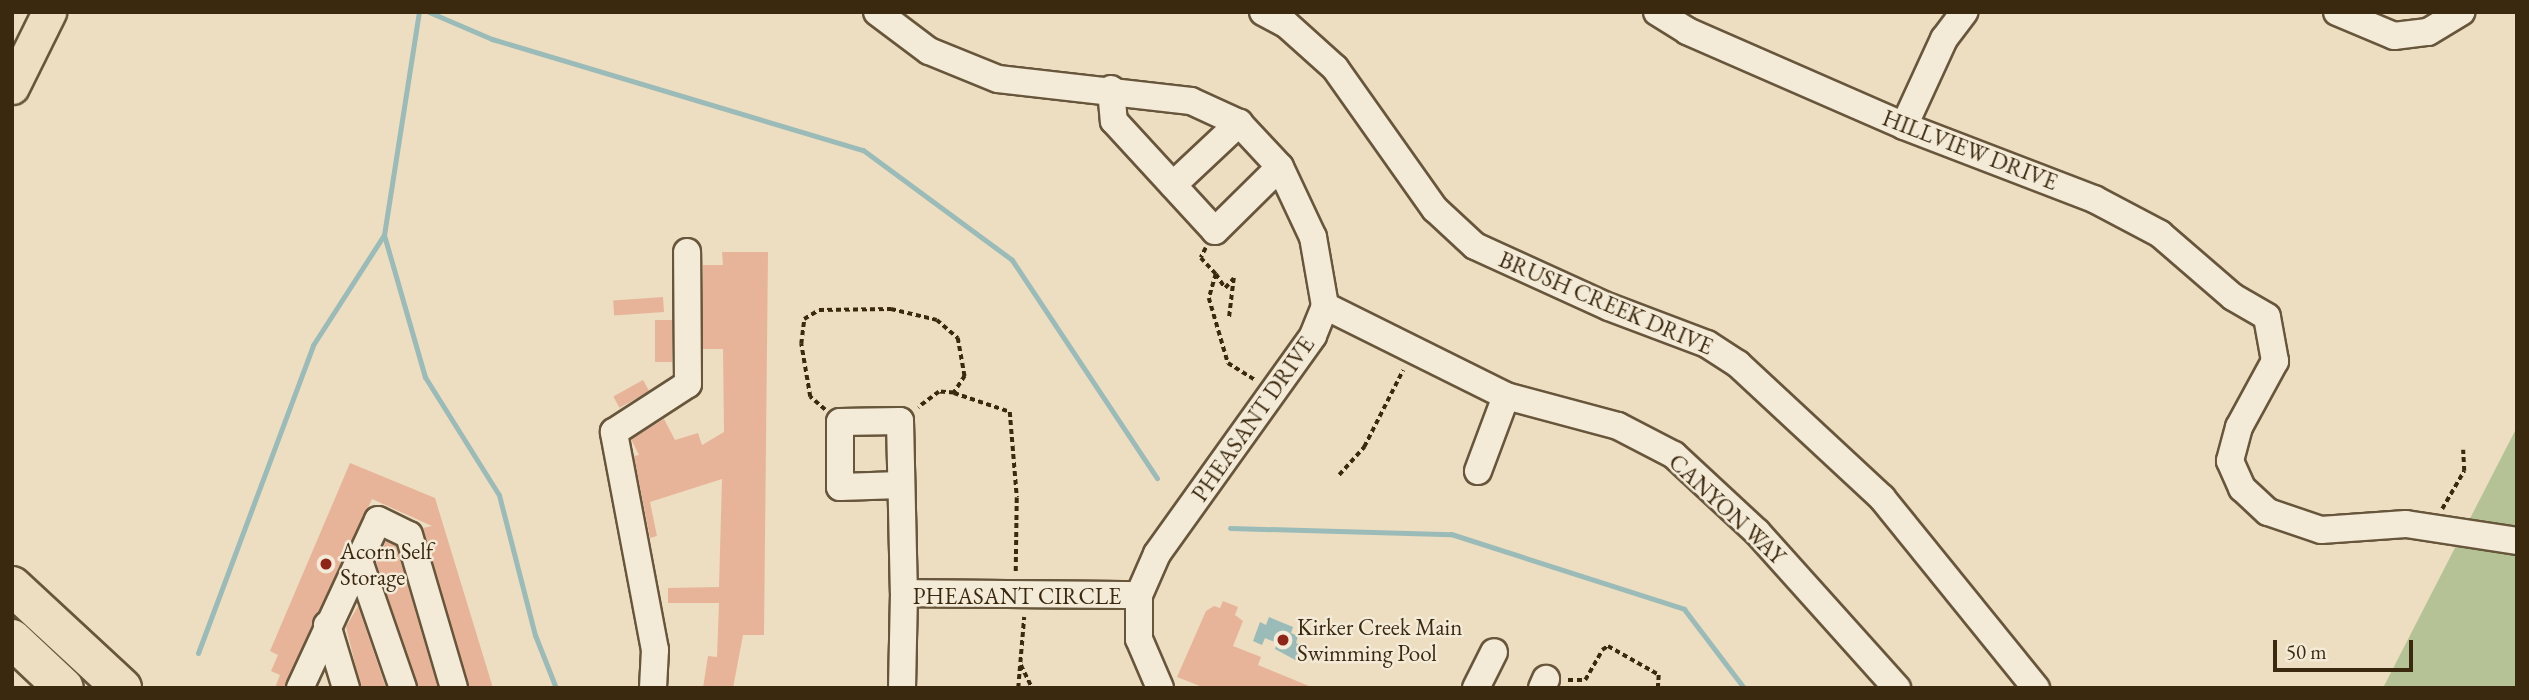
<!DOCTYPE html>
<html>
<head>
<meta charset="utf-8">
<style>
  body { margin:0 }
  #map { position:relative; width:2529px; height:700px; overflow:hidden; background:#eddec1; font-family:"EB Garamond",serif }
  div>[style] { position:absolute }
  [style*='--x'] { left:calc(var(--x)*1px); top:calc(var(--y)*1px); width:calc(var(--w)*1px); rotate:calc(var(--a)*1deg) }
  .green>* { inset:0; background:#b4c296 }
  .water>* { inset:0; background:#9abbb8 }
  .stream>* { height:5px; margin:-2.5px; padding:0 2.5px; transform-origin:2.5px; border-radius:2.5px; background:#9abbb8 }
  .building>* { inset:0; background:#e7b499; transform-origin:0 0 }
  .path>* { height:3.5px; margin-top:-1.75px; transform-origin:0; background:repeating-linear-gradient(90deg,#3b290f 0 5px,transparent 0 8.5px) }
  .roads { filter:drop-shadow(2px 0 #68563c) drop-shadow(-2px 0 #68563c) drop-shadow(0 2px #68563c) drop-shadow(0 -2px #68563c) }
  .minor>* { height:26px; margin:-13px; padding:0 13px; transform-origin:13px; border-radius:13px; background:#f3ead7 }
  .major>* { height:33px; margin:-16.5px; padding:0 16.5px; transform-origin:16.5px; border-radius:16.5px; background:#eddec1 }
  .highway>* { height:38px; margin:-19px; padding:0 19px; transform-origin:19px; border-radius:19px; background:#eddec1 }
  .dots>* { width:19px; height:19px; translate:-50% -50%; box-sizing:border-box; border:4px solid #f3ead7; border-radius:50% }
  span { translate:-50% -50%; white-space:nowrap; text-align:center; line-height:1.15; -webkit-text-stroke:5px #f3ead7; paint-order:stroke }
  .street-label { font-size:23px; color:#3b290f }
  .poi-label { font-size:23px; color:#3b290f }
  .left { translate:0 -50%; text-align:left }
  .frame { position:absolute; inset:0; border:14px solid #3b290f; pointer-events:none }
  .scale { position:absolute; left:2273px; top:640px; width:140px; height:32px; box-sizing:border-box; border:4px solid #3b290f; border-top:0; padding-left:9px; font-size:21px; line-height:24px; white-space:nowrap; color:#3b290f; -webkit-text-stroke:5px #f3ead7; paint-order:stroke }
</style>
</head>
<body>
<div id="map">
  <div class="green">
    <i style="clip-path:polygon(2517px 427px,2517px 688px,2383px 688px)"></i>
  </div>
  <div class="water">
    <i style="clip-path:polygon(1269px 617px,1293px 627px,1291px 633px,1298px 636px,1296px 643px,1305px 647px,1299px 662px,1275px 649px,1277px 643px,1265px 638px,1262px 645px,1253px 641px,1260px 622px,1266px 625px)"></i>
  </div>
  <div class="stream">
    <i style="--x:429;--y:12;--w:69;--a:23.2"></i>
    <i style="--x:492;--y:39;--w:387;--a:16.7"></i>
    <i style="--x:863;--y:150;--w:185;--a:36.4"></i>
    <i style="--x:1012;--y:260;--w:262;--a:56.4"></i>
    <i style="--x:384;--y:235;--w:148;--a:73.9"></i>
    <i style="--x:425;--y:377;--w:139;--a:57.9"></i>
    <i style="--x:499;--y:495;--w:145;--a:75.6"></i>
    <i style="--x:535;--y:635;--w:57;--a:68.4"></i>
    <i style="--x:1230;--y:528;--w:221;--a:1.6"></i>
    <i style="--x:1451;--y:534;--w:245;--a:17.8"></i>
    <i style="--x:1684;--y:609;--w:99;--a:52.8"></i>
    <i style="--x:198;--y:653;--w:329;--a:-69.5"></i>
    <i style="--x:313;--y:345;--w:131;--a:-57.2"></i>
    <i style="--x:384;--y:235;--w:226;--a:-81.1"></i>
  </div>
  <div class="building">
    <i style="clip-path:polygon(722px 252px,768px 252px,764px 635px,743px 635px,733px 688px,703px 688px,708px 656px,717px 657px,719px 603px,668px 603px,668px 588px,719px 587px,722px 479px,650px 502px,657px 536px,650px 538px,634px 456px,639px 455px,631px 439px,664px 419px,675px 440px,698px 433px,702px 445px,724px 432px,723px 349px,703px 349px,703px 265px,723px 265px)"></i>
    <i style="left:663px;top:297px;width:15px;height:50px;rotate:86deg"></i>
    <i style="left:655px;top:320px;width:17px;height:42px"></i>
    <i style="left:643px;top:380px;width:13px;height:34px;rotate:61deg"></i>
    <i style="clip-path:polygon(350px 463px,435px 498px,493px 688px,469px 688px,423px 528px,432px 526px,372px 499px,285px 688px,275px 688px,280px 675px,271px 671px,278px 655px,270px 651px)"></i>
    <i style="clip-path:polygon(386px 541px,396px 546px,438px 688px,418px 688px,376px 562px)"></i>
    <i style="clip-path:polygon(1223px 601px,1238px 607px,1235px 615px,1243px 621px,1233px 646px,1261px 657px,1258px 665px,1314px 688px,1205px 688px,1177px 677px,1206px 611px,1214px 606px,1220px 608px)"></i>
    <i style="clip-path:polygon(358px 606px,386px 688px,361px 688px,346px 627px)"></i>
  </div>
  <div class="path">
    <i style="--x:1206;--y:248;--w:11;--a:117"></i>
    <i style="--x:1201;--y:258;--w:22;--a:47"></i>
    <i style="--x:1216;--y:274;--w:25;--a:106"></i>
    <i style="--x:1209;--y:298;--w:68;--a:73.7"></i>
    <i style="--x:1228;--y:363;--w:32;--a:32"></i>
    <i style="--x:1216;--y:274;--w:17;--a:57"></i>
    <i style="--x:1225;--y:288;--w:13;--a:-48"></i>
    <i style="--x:1234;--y:278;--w:42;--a:96.8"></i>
    <i style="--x:954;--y:393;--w:59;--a:18.7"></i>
    <i style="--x:1010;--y:412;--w:86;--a:85.3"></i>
    <i style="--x:1017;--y:498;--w:76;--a:90.8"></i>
    <i style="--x:825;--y:410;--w:20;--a:-139"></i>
    <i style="--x:810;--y:397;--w:54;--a:-99.6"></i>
    <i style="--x:801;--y:344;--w:25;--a:-83"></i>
    <i style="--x:804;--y:319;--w:17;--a:-31"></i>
    <i style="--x:819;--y:310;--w:72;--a:-0.8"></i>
    <i style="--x:891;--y:309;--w:47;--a:13.4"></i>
    <i style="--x:937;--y:320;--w:28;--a:41"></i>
    <i style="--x:958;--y:338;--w:39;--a:80"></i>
    <i style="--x:965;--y:376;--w:20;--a:123"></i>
    <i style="--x:954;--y:393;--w:15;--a:-176"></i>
    <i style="--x:939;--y:392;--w:26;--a:143"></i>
    <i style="--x:1339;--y:475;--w:38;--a:-48"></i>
    <i style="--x:1364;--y:447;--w:86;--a:-63.1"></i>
    <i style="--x:2442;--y:509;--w:44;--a:-59.9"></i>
    <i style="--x:2464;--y:471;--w:21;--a:-93"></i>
    <i style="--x:1021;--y:665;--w:25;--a:64"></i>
    <i style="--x:1568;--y:680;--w:17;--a:0"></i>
    <i style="--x:1585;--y:680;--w:34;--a:-60"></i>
    <i style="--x:1602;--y:650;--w:7;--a:-34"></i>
    <i style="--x:1608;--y:646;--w:59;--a:29.6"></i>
    <i style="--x:1659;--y:675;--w:13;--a:94"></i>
    <i style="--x:1018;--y:688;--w:71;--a:-85.2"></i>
  </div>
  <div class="roads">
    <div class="minor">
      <i style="--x:877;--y:12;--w:65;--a:36.9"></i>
      <i style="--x:929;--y:51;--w:74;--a:22.1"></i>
      <i style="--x:998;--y:79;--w:194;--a:6.5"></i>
      <i style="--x:1191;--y:101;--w:53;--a:24.6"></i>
      <i style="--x:1239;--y:123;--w:60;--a:47"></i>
      <i style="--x:1280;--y:167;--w:77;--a:64.8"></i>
      <i style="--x:1313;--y:237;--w:70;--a:80.1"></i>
      <i style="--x:1325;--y:306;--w:32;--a:112"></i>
      <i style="--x:1313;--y:336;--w:268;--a:125.6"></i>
      <i style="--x:1157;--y:554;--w:45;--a:113.7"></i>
      <i style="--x:1139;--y:595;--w:44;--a:90"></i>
      <i style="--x:1139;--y:639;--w:53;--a:66.8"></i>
      <i style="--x:1263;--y:12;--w:26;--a:28"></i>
      <i style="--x:1286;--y:24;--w:66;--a:41.9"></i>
      <i style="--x:1335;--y:68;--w:173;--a:54.7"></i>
      <i style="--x:1435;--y:209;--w:54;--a:42.8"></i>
      <i style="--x:1475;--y:246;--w:147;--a:24.5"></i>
      <i style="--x:1609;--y:307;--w:105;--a:20.7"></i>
      <i style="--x:1707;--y:344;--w:37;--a:33"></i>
      <i style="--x:1738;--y:364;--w:197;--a:42.9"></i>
      <i style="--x:1882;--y:498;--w:245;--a:51"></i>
      <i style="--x:1657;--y:12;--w:36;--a:32"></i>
      <i style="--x:1687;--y:31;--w:237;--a:23.6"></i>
      <i style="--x:1904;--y:126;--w:204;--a:21"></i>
      <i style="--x:2094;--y:199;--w:75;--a:27.9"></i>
      <i style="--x:2160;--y:234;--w:96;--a:40.8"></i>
      <i style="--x:2233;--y:297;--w:39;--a:30"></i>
      <i style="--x:2267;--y:317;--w:45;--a:79.7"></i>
      <i style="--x:2275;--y:361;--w:75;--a:118.6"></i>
      <i style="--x:2239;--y:427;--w:35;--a:105"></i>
      <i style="--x:2230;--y:461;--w:30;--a:66"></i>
      <i style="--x:2242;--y:488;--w:35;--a:43"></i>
      <i style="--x:2268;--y:512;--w:56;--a:18.8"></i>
      <i style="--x:2321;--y:530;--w:85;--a:-4"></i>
      <i style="--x:2406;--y:524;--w:112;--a:8.7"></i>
      <i style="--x:2337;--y:12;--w:62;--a:22.8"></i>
      <i style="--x:2394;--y:36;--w:34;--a:-7"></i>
      <i style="--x:2428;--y:32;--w:39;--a:-31"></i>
      <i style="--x:1111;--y:89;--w:32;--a:85"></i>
      <i style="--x:1114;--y:121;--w:149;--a:47.4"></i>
      <i style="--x:1215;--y:231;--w:91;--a:-44.6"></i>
      <i style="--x:1904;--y:126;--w:96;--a:-65.3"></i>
      <i style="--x:1944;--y:39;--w:34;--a:-53"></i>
      <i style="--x:1173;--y:185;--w:91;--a:-43.2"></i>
      <i style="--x:1325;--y:306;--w:202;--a:26.4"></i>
      <i style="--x:1506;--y:396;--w:116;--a:15"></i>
      <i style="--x:1618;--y:426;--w:63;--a:27.4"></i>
      <i style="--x:1674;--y:455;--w:113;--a:42.9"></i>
      <i style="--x:1757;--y:532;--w:210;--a:48.1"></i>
      <i style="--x:1478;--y:471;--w:80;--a:-69.5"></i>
      <i style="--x:901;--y:485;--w:61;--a:178.1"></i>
      <i style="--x:840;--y:487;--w:65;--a:-90"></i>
      <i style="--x:840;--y:422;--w:60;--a:-1"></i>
      <i style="--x:900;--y:421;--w:172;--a:88.7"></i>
      <i style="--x:904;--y:593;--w:95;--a:91.2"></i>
      <i style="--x:359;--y:561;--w:134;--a:70.9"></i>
      <i style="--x:904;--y:593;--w:235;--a:0.5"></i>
      <i style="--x:327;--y:625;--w:66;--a:73.2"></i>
      <i style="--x:300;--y:688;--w:185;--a:-65.1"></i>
      <i style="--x:378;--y:520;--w:34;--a:26"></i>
      <i style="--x:409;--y:535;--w:159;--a:73.6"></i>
      <i style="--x:653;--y:688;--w:38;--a:-87"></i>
      <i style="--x:655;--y:650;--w:222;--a:-100.7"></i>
      <i style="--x:614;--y:432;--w:88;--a:-33"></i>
      <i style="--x:688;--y:384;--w:132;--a:-90.4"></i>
      <i style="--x:1476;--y:688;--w:40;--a:-63.4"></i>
      <i style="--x:1542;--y:688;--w:10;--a:-66"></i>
    </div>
    <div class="major">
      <i style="--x:12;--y:87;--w:84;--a:-63.7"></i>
    </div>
    <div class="highway">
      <i style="--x:12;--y:586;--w:150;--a:42.8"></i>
      <i style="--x:12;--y:639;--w:71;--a:43.3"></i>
    </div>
  </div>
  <div class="dots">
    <i style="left:326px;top:564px;background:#8f2418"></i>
    <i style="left:1283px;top:640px;background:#8f2418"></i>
  </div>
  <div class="street-label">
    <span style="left:1970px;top:150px;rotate:21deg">HILLVIEW DRIVE</span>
    <span style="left:1606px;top:303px;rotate:23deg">BRUSH CREEK DRIVE</span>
    <span style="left:1253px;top:419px;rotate:-55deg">PHEASANT DRIVE</span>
    <span style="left:1727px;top:509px;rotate:43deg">CANYON WAY</span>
    <span style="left:1017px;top:596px">PHEASANT CIRCLE</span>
  </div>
  <div class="poi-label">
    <span class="left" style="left:340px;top:564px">Acorn Self<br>Storage</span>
    <span class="left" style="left:1297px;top:640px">Kirker Creek Main<br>Swimming Pool</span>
  </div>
  <div class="frame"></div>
  <div class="scale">50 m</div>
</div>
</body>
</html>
